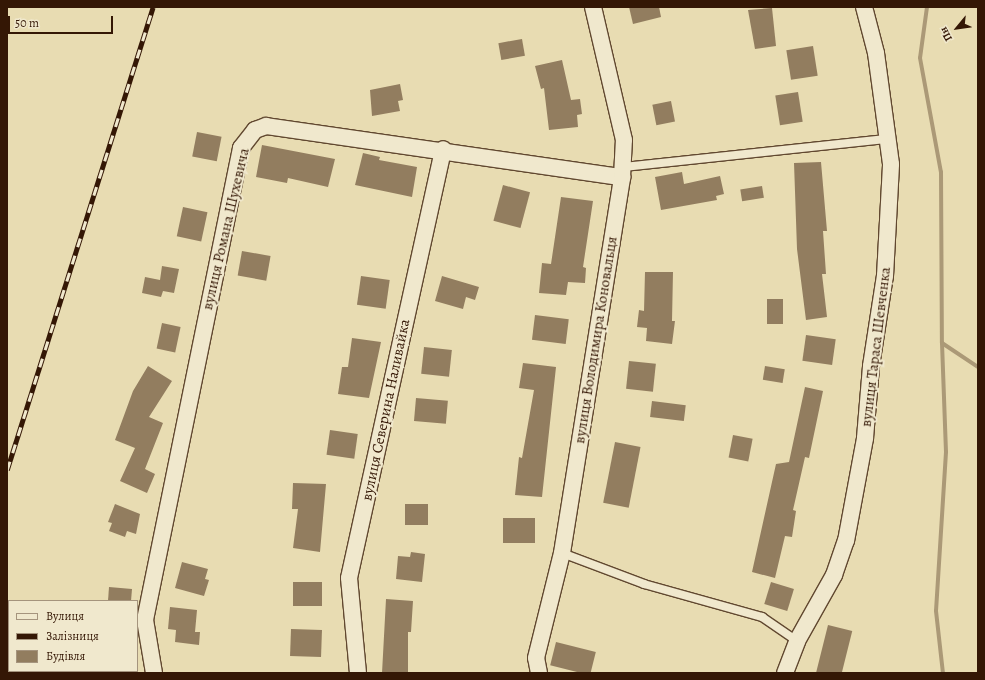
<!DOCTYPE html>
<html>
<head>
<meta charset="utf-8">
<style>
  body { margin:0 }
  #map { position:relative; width:985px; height:680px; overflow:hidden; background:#e8dcb2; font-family:Alegreya,serif }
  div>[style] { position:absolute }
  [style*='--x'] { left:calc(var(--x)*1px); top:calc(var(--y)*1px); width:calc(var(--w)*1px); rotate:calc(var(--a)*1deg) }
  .stream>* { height:4px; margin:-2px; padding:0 2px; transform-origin:2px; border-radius:2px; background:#ab9977 }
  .building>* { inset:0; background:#927d5f; transform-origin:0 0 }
  .roads { filter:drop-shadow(1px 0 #614830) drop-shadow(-1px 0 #614830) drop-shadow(0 1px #614830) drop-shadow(0 -1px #614830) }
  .lane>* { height:8px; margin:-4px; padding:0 4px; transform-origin:4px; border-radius:4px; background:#f0e8cd }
  .street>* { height:16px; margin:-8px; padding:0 8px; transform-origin:8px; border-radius:8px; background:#f0e8cd }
  .rail>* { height:4.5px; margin-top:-2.25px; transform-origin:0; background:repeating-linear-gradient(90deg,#f0e8cd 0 9px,#341705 0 18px); box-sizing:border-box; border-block:1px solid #341705 }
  span { translate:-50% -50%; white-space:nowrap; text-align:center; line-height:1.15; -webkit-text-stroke:4px #f0e8cd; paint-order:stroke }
  .street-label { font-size:15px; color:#341705 }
  .frame { position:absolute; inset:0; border:8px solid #341705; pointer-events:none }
  .legend { position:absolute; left:8px; top:600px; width:130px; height:72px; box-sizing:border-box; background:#f0e8cd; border:1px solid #a5947d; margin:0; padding:5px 7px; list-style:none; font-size:12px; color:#341705 }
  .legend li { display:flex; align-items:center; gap:8px; height:20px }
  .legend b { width:20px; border:1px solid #a5947d }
  .north { position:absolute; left:937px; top:8px; width:40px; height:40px; -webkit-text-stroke:3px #f0e8cd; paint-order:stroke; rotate:241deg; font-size:11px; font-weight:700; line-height:16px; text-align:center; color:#341705 }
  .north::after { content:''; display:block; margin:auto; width:14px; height:18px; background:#341705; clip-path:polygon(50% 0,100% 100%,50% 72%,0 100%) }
  .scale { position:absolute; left:8px; top:16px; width:105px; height:18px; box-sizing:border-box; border:2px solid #341705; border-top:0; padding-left:5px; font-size:12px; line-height:14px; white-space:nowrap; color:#341705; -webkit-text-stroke:3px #f0e8cd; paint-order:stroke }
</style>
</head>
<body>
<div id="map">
  <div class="stream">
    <i style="--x:927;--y:7;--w:51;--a:97.8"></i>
    <i style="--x:920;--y:58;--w:116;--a:79.6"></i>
    <i style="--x:941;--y:172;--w:171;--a:89.7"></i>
    <i style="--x:942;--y:343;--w:43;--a:33.7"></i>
    <i style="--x:942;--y:343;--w:109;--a:87.9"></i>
    <i style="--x:946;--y:452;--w:159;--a:93.6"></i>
    <i style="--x:936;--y:611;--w:62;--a:83.6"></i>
  </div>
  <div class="building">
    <i style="clip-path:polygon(629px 7px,659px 7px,661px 17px,633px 24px)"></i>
    <i style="clip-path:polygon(772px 8px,776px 46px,755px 49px,748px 10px)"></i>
    <i style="left:522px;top:39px;width:17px;height:24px;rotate:80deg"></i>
    <i style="left:813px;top:46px;width:30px;height:27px;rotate:81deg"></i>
    <i style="clip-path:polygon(562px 60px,571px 100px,580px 99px,582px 114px,577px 115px,578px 127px,549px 130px,544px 88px,541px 89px,535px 66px)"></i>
    <i style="clip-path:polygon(400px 84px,403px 100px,398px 101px,400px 111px,372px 116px,370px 90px)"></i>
    <i style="left:798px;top:92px;width:30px;height:23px;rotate:81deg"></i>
    <i style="left:671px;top:101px;width:21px;height:19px;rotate:79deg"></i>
    <i style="left:197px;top:132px;width:25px;height:25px;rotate:11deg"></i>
    <i style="clip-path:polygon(262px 145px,335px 159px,328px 187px,288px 178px,287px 183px,256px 177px)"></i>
    <i style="clip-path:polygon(363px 153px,380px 157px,379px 160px,417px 167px,412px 197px,355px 185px)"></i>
    <i style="clip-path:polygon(821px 162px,827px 231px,823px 231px,826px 274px,822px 274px,827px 317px,806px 320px,797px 249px,794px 163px)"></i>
    <i style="clip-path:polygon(682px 172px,684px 184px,720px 176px,724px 194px,716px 196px,717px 200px,661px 210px,655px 177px)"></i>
    <i style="left:503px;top:185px;width:28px;height:37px;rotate:15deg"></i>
    <i style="left:762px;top:186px;width:12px;height:22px;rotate:81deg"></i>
    <i style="clip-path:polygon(561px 197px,593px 201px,583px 267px,586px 268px,585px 283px,568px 282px,566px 295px,539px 293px,542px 263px,551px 264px)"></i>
    <i style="left:183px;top:207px;width:25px;height:30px;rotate:12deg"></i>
    <i style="left:242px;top:251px;width:29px;height:25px;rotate:10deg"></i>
    <i style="clip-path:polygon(162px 266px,179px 269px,174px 293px,163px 291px,161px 297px,142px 293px,145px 277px,160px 280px)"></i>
    <i style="clip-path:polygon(645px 272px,673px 272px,672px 321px,675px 321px,672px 344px,646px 341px,647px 328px,637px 327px,639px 310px,644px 311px)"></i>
    <i style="left:361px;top:276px;width:29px;height:29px;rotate:8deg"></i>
    <i style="clip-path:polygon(442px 276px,479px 287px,475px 300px,466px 297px,463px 309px,435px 301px)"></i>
    <i style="left:767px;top:299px;width:16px;height:25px"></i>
    <i style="left:535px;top:315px;width:34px;height:25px;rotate:7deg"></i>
    <i style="left:162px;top:323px;width:19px;height:26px;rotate:12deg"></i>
    <i style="left:806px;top:335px;width:30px;height:26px;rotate:8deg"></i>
    <i style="clip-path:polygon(352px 338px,381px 342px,369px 398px,338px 394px,342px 367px,348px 367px)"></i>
    <i style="left:424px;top:347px;width:28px;height:27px;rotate:6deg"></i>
    <i style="left:629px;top:361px;width:27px;height:28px;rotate:6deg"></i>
    <i style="clip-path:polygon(523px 363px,556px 367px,542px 497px,515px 495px,519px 457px,522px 458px,534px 390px,519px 388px)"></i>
    <i style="clip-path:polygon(148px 366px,172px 381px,149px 417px,163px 423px,145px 469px,155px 474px,147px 493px,120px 481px,135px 448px,115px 440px,133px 391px)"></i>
    <i style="left:765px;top:366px;width:20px;height:14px;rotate:9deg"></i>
    <i style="clip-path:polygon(805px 387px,823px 391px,809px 458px,805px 457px,793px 510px,796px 511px,792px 537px,785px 536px,775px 578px,752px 572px,776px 464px,789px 462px)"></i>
    <i style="left:416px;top:398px;width:32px;height:23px;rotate:5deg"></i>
    <i style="left:652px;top:401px;width:34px;height:16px;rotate:7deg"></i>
    <i style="left:330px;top:430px;width:28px;height:25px;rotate:8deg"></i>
    <i style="left:733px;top:435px;width:20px;height:23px;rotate:11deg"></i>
    <i style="left:615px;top:442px;width:26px;height:62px;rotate:11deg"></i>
    <i style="clip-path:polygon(293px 483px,326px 484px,320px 552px,293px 548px,298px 509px,292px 509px)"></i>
    <i style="clip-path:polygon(115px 504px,140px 514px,136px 534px,127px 531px,125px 537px,109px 531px,112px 523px,108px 522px)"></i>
    <i style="left:405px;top:504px;width:23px;height:21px"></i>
    <i style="left:503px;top:518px;width:32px;height:25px"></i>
    <i style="clip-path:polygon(411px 552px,425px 554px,422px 582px,396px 579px,398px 556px,410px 557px)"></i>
    <i style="clip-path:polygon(182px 562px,208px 569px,205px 579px,209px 580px,204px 596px,175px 588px)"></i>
    <i style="left:293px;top:582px;width:29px;height:24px"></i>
    <i style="left:771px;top:582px;width:24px;height:23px;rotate:17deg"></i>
    <i style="clip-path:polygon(109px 587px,132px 589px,131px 601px,108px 601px)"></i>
    <i style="clip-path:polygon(386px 599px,413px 601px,411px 632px,408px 632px,408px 673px,382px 673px)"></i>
    <i style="clip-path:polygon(170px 607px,197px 610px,195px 632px,200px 632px,199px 645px,175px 642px,176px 630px,168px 629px)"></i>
    <i style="left:828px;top:625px;width:25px;height:49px;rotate:14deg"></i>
    <i style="left:291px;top:629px;width:31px;height:27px;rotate:2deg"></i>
    <i style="left:556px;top:642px;width:41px;height:24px;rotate:14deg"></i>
  </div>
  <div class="roads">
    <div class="lane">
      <i style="--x:623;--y:167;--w:265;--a:-6.1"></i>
      <i style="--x:562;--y:553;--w:88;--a:20.7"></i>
      <i style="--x:644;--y:584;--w:123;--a:15.6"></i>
      <i style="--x:762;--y:617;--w:42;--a:34.4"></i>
    </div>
    <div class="street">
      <i style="--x:154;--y:673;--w:54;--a:-99.6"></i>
      <i style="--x:145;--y:620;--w:482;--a:-78.5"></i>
      <i style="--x:241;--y:148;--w:23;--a:-52"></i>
      <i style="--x:255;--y:130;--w:12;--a:-20"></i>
      <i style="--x:266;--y:126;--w:360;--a:8.2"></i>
      <i style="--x:358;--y:673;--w:95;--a:-95.4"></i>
      <i style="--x:349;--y:578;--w:439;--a:-77.6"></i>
      <i style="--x:539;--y:673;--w:15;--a:-101"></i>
      <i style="--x:536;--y:658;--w:108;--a:-76.1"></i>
      <i style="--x:562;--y:553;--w:381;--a:-80.9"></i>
      <i style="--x:622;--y:177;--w:37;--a:-87"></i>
      <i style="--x:624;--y:140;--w:137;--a:-103.1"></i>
      <i style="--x:785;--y:673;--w:34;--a:-69"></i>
      <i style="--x:797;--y:641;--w:76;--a:-60.7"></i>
      <i style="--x:834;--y:575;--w:36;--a:-71"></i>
      <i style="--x:846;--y:541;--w:105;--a:-79.5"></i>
      <i style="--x:865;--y:438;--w:72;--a:-85.2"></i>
      <i style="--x:871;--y:366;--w:91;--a:-81.2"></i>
      <i style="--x:885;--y:276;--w:112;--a:-86.9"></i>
      <i style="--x:891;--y:164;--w:112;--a:-97.7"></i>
      <i style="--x:876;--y:53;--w:48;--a:-104.6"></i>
    </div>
  </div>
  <div class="rail">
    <i style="--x:7;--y:470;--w:485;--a:-72.5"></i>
  </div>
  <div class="street-label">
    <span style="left:226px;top:229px;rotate:-77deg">вулиця Романа Шухевича</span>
    <span style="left:596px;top:340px;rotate:-81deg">вулиця Володимира Коновальця</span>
    <span style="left:876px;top:347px;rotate:-83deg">вулиця Тараса Шевченка</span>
    <span style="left:386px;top:410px;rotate:-78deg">вулиця Северина Наливайка</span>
  </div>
  <div class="frame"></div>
  <ul class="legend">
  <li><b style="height:5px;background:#f0e8cd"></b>Вулиця</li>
  <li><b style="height:5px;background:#341705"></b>Залізниця</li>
  <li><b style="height:11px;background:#927d5f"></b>Будівля</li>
  </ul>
  <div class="north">Пн</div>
  <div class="scale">50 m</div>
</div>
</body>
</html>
